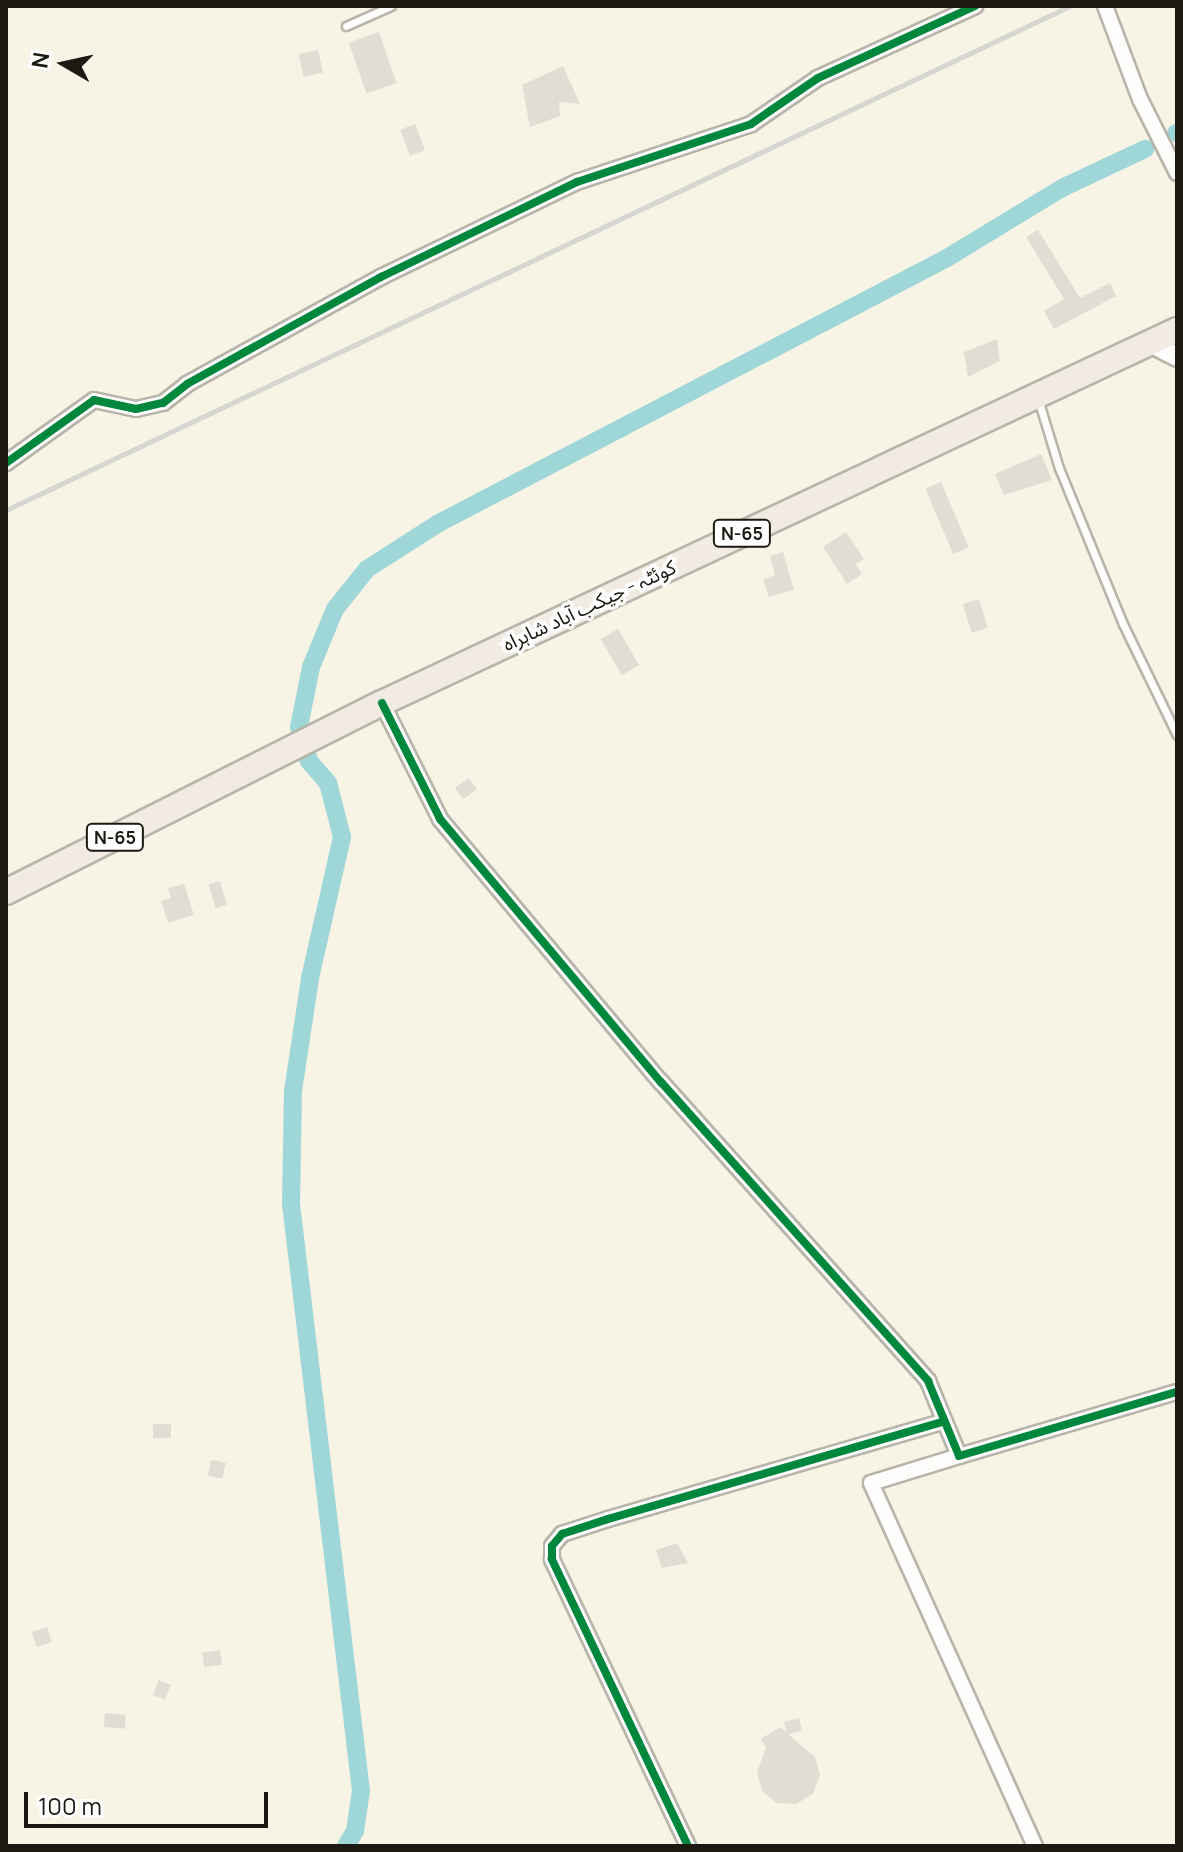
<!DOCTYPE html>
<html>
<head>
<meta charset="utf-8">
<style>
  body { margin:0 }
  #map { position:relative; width:1183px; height:1852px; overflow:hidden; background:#f7f4e6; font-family:Manrope,"Noto Sans Arabic",sans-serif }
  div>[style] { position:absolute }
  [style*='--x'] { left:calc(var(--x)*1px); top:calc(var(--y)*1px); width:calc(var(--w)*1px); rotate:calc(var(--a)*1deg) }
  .canal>* { height:18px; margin:-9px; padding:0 9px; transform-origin:9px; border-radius:9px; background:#9fd6d7 }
  .building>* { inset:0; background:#e2ddd4; transform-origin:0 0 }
  .roads { filter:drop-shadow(2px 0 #b7b4aa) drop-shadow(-2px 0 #b7b4aa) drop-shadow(0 2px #b7b4aa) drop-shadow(0 -2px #b7b4aa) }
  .service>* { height:7px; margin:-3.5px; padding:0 3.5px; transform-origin:3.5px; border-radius:3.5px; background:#fefdfb }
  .minor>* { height:14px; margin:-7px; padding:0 7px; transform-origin:7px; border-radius:7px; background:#fefdfb }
  .tertiary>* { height:18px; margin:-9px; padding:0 9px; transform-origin:9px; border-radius:9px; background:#fefdfb }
  .trunk>* { height:24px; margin:-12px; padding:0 12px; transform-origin:12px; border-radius:12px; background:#f1ebe4 }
  .rail>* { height:5px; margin:-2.5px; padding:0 2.5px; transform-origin:2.5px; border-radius:2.5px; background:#d5d5d1 }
  .cycleway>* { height:8px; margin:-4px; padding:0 4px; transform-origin:4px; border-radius:4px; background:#00873e }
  span { translate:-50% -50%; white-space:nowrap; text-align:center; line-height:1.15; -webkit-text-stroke:7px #fff; paint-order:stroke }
  .shield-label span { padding:2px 6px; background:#fff; border:2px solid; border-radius:6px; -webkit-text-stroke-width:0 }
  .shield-label { font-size:18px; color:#1b1911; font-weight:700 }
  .street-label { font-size:20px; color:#1b1911 }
  .frame { position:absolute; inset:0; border:8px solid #1b1911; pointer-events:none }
  .north { position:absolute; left:24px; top:24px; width:80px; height:80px; -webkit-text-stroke:6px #fff; paint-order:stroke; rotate:279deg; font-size:22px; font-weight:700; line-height:32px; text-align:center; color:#1b1911 }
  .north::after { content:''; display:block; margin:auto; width:28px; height:36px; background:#1b1911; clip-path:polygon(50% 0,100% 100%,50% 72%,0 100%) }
  .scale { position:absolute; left:24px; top:1792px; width:244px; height:36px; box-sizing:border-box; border:4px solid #1b1911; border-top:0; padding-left:10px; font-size:24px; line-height:28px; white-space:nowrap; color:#1b1911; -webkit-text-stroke:6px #fff; paint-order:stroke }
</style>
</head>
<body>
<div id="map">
  <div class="canal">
    <i style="--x:1176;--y:133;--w:1;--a:0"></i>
    <i style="--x:346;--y:1846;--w:17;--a:-59"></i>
    <i style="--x:355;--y:1831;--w:40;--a:-81.5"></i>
    <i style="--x:361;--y:1791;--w:591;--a:-96.8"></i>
    <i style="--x:291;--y:1204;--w:113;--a:-89"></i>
    <i style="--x:293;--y:1091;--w:114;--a:-81.4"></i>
    <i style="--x:310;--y:978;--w:145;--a:-77.2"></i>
    <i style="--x:342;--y:837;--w:56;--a:-104.5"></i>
    <i style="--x:328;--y:783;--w:29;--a:-131"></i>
    <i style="--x:309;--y:761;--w:35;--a:-106"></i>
    <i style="--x:299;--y:727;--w:61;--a:-78.7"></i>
    <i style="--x:311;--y:667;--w:63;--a:-67.5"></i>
    <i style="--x:335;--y:609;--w:51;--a:-51.3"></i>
    <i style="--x:367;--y:569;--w:85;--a:-32.6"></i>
    <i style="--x:439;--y:523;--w:573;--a:-27.55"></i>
    <i style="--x:947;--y:258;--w:135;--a:-31.3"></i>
    <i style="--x:1062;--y:188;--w:92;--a:-25.2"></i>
  </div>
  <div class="building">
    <i style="left:379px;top:32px;width:54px;height:32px;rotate:71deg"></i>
    <i style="left:318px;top:50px;width:23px;height:20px;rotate:77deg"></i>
    <i style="clip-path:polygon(563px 66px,580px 104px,559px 102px,560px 116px,530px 127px,522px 85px)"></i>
    <i style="left:415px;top:124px;width:28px;height:16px;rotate:69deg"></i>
    <i style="clip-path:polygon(1038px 230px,1080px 298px,1110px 283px,1116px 296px,1054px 329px,1044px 311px,1064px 299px,1026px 237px)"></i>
    <i style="clip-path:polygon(997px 339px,1000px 361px,968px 377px,964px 352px)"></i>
    <i style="clip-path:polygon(1041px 454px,1052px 480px,1004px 495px,995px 474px)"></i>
    <i style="left:941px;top:482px;width:71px;height:17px;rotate:67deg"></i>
    <i style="clip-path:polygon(846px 532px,864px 559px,856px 564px,862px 574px,847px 584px,823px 547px)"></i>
    <i style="clip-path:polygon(783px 552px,794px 590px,769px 597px,763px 579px,775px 575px,770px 556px)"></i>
    <i style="left:979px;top:599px;width:30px;height:17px;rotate:73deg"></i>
    <i style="left:618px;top:629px;width:42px;height:20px;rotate:60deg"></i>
    <i style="left:469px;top:778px;width:14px;height:17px;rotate:56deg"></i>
    <i style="left:220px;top:881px;width:25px;height:12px;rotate:74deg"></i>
    <i style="clip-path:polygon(184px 884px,194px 915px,168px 923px,161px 901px,171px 898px,168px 888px)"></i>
    <i style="left:153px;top:1424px;width:18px;height:14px"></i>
    <i style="left:211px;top:1460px;width:15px;height:16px;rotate:11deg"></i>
    <i style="clip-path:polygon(677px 1543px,688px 1563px,662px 1568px,656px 1550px)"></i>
    <i style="left:47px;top:1627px;width:16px;height:16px;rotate:72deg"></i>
    <i style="left:220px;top:1650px;width:15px;height:18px;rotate:82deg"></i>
    <i style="left:159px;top:1680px;width:13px;height:16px;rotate:23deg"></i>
    <i style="left:105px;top:1713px;width:21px;height:14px;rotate:5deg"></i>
    <i style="clip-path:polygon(799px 1718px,802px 1731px,788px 1734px,815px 1757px,820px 1775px,813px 1794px,796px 1804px,777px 1803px,762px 1791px,757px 1772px,766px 1748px,761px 1739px,780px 1727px,787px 1733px,784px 1722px)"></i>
  </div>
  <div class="roads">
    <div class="service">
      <i style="--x:346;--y:26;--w:49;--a:-24"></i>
      <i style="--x:1038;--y:399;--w:72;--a:73.1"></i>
      <i style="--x:1059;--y:468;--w:169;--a:67.7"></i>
      <i style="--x:1123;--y:624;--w:123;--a:64.1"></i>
    </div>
    <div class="minor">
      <i style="--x:1105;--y:6;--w:99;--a:69.4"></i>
      <i style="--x:1140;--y:99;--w:83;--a:63.4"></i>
      <i style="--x:6;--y:463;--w:108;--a:-35.6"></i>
      <i style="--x:94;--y:400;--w:43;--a:12.1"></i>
      <i style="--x:136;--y:409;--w:28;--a:-13"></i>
      <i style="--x:163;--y:403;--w:31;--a:-38"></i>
      <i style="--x:187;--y:384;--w:222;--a:-28.9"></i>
      <i style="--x:381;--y:277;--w:218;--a:-25.9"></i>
      <i style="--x:577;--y:182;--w:183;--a:-18.4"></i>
      <i style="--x:751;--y:124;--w:81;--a:-34.5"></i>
      <i style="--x:818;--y:78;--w:173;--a:-24.6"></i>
      <i style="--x:382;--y:703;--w:130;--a:63.4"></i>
      <i style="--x:440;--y:819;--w:344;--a:50"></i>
      <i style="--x:661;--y:1082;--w:401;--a:48.2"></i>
      <i style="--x:928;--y:1381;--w:81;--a:67.5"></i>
      <i style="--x:959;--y:1456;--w:227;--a:-16.4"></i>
      <i style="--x:959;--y:1456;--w:92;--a:162.9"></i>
      <i style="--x:871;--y:1483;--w:398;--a:65.7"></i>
      <i style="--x:688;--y:1846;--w:318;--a:-115.4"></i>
      <i style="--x:552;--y:1559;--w:13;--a:-90"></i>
      <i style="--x:552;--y:1546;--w:16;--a:-50"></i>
      <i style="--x:562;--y:1534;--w:48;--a:-18.1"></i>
      <i style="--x:608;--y:1519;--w:347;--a:-16.2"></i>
    </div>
    <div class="tertiary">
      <i style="--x:1150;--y:343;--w:30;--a:27"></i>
    </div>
    <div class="trunk">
      <i style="--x:6;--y:892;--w:421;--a:-26.7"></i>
      <i style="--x:382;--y:703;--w:878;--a:-25.14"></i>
    </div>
  </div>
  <div class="rail">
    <i style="--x:6;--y:510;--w:1177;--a:-25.35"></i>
  </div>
  <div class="cycleway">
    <i style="--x:6;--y:463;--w:108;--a:-35.6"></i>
    <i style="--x:94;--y:400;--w:43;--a:12.1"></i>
    <i style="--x:136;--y:409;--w:28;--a:-13"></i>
    <i style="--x:163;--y:403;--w:31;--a:-38"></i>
    <i style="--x:187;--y:384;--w:222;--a:-28.9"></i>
    <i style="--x:381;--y:277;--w:218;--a:-25.9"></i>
    <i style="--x:577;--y:182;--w:183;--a:-18.4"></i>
    <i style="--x:751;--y:124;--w:81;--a:-34.5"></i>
    <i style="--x:818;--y:78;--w:173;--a:-24.6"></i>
    <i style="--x:382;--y:703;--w:130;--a:63.4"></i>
    <i style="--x:440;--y:819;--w:344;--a:50"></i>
    <i style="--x:661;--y:1082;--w:401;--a:48.2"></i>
    <i style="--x:928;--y:1381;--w:81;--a:67.5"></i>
    <i style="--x:959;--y:1456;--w:227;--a:-16.4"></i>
    <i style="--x:688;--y:1846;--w:318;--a:-115.4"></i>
    <i style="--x:552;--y:1559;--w:13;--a:-90"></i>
    <i style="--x:552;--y:1546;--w:16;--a:-50"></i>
    <i style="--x:562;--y:1534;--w:48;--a:-18.1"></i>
    <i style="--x:608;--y:1519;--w:347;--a:-16.2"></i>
  </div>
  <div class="shield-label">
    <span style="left:742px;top:533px">N-65</span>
    <span style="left:115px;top:837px">N-65</span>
  </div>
  <div class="street-label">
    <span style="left:589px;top:605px;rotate:-25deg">کوئٹہ - جیکب آباد شاہراہ</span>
  </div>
  <div class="frame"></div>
  <div class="north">N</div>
  <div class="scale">100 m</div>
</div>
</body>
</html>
